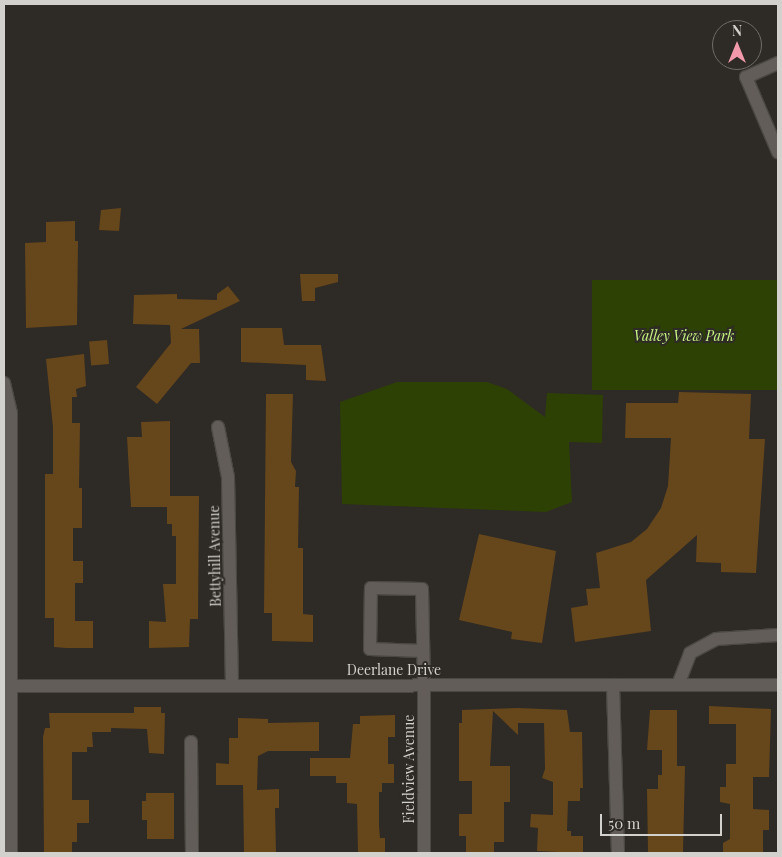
<!DOCTYPE html>
<html>
<head>
<meta charset="utf-8">
<style>
  body { margin:0 }
  #map { position:relative; width:782px; height:857px; overflow:hidden; background:#2e2a25; font-family:"Playfair Display",serif }
  div>[style] { position:absolute }
  [style*='--x'] { left:calc(var(--x)*1px); top:calc(var(--y)*1px); width:calc(var(--w)*1px); rotate:calc(var(--a)*1deg) }
  .green>* { inset:0; background:#2d4105; transform-origin:0 0 }
  .building>* { inset:0; background:#66461b; transform-origin:0 0 }
  .roads { filter:drop-shadow(1px 0 #4b4843) drop-shadow(-1px 0 #4b4843) drop-shadow(0 1px #4b4843) drop-shadow(0 -1px #4b4843) }
  .minor>* { height:12px; margin:-6px; padding:0 6px; transform-origin:6px; border-radius:6px; background:#625d58 }
  span { translate:-50% -50%; white-space:nowrap; text-align:center; line-height:1.15; -webkit-text-stroke:4px #2e2a25; paint-order:stroke }
  .park-label { font-size:14px; color:#c6f582; font-style:italic }
  .street-label { font-size:14px; color:#d3d1cd }
  .frame { position:absolute; inset:0; border:5px solid #d3d1cd; pointer-events:none }
  .north { position:absolute; left:712px; top:20px; width:50px; height:50px; box-sizing:border-box; background:#2e2a25; border:1px solid #706d68; border-radius:50%; rotate:0deg; font-size:14px; font-weight:700; line-height:20px; text-align:center; color:#d3d1cd }
  .north::after { content:''; display:block; margin:auto; width:18px; height:22px; background:#f29aac; clip-path:polygon(50% 0,100% 100%,50% 72%,0 100%) }
  .scale { position:absolute; left:600px; top:814px; width:122px; height:22px; box-sizing:border-box; border:2px solid #d3d1cd; border-top:0; padding-left:6px; font-size:15px; line-height:18px; white-space:nowrap; color:#d3d1cd; -webkit-text-stroke:4px #2e2a25; paint-order:stroke }
</style>
</head>
<body>
<div id="map">
  <div class="green">
    <i style="left:778px;top:280px;width:110px;height:186px;rotate:90deg"></i>
    <i style="clip-path:polygon(397px 382px,487px 382px,507px 389px,545px 417px,547px 393px,603px 395px,602px 443px,569px 442px,572px 502px,546px 512px,342px 504px,340px 402px)"></i>
  </div>
  <div class="building">
    <i style="clip-path:polygon(121px 208px,119px 231px,99px 230px,101px 210px)"></i>
    <i style="clip-path:polygon(75px 221px,75px 241px,78px 241px,77px 325px,26px 328px,25px 243px,46px 242px,46px 222px)"></i>
    <i style="clip-path:polygon(300px 274px,338px 274px,338px 282px,315px 288px,315px 301px,302px 301px)"></i>
    <i style="clip-path:polygon(228px 286px,240px 301px,181px 329px,199px 329px,200px 363px,191px 363px,157px 404px,136px 387px,171px 343px,170px 325px,133px 324px,134px 295px,177px 294px,177px 299px,217px 300px,217px 294px)"></i>
    <i style="clip-path:polygon(241px 328px,282px 328px,284px 345px,321px 345px,326px 381px,306px 380px,306px 365px,241px 362px)"></i>
    <i style="left:107px;top:340px;width:24px;height:18px;rotate:85deg"></i>
    <i style="clip-path:polygon(84px 354px,86px 386px,76px 389px,77px 397px,72px 397px,72px 423px,80px 423px,79px 488px,82px 488px,82px 528px,73px 528px,73px 561px,83px 561px,83px 583px,75px 583px,75px 621px,93px 621px,93px 648px,66px 648px,54px 647px,54px 618px,45px 618px,45px 474px,53px 474px,53px 427px,46px 359px)"></i>
    <i style="clip-path:polygon(679px 392px,751px 394px,749px 439px,765px 439px,756px 573px,721px 572px,721px 563px,696px 562px,697px 535px,646px 580px,651px 631px,575px 642px,571px 608px,588px 605px,586px 589px,600px 588px,596px 553px,631px 542px,647px 529px,661px 508px,668px 486px,671px 438px,625px 438px,626px 403px,678px 403px)"></i>
    <i style="clip-path:polygon(266px 394px,293px 394px,291px 462px,296px 471px,295px 487px,299px 487px,298px 548px,303px 548px,303px 614px,313px 615px,313px 642px,272px 641px,272px 613px,264px 613px)"></i>
    <i style="clip-path:polygon(170px 421px,170px 496px,199px 496px,198px 619px,190px 619px,189px 647px,149px 648px,149px 621px,166px 622px,163px 584px,176px 584px,176px 536px,172px 536px,172px 524px,167px 524px,167px 507px,131px 507px,127px 437px,142px 437px,141px 422px)"></i>
    <i style="clip-path:polygon(479px 534px,556px 551px,542px 643px,511px 639px,512px 632px,459px 620px)"></i>
    <i style="clip-path:polygon(709px 706px,771px 709px,769px 777px,753px 777px,753px 809px,769px 810px,769px 830px,763px 830px,763px 853px,723px 853px,723px 843px,730px 839px,730px 804px,720px 802px,720px 787px,726px 787px,726px 764px,736px 764px,736px 724px,709px 724px)"></i>
    <i style="clip-path:polygon(134px 707px,161px 707px,161px 713px,165px 713px,164px 754px,149px 753px,147px 729px,111px 728px,111px 732px,92px 732px,93px 747px,87px 747px,87px 752px,72px 752px,72px 800px,89px 800px,89px 823px,77px 823px,77px 842px,72px 842px,72px 853px,44px 853px,43px 737px,45px 728px,50px 728px,49px 713px,134px 713px)"></i>
    <i style="clip-path:polygon(518px 708px,567px 710px,570px 732px,582px 732px,583px 788px,580px 788px,580px 801px,568px 801px,567px 831px,571px 831px,571px 836px,583px 836px,583px 853px,537px 851px,538px 828px,530px 827px,531px 814px,553px 815px,553px 782px,542px 778px,545px 769px,544px 723px,518px 723px,518px 735px,493px 711px,490px 766px,510px 766px,510px 802px,504px 802px,504px 842px,494px 842px,494px 853px,466px 853px,466px 836px,459px 836px,459px 814px,472px 814px,472px 781px,459px 781px,459px 723px,462px 723px,462px 710px)"></i>
    <i style="clip-path:polygon(650px 710px,677px 710px,677px 766px,685px 766px,683px 852px,648px 853px,647px 789px,658px 789px,658px 775px,662px 775px,662px 750px,647px 750px)"></i>
    <i style="clip-path:polygon(395px 715px,395px 737px,388px 737px,388px 764px,394px 764px,394px 783px,382px 783px,382px 792px,379px 792px,379px 826px,380px 838px,385px 838px,385px 853px,358px 853px,357px 804px,347px 803px,347px 783px,336px 783px,336px 776px,310px 776px,310px 758px,350px 758px,353px 724px,360px 724px,360px 716px)"></i>
    <i style="clip-path:polygon(238px 718px,268px 719px,268px 723px,319px 722px,319px 751px,268px 751px,258px 756px,257px 790px,279px 789px,279px 808px,275px 808px,276px 853px,244px 853px,243px 785px,216px 785px,216px 763px,229px 764px,229px 738px,238px 738px)"></i>
    <i style="clip-path:polygon(146px 793px,174px 793px,174px 839px,147px 839px,147px 820px,142px 820px,142px 801px,146px 801px)"></i>
  </div>
  <div class="roads">
    <div class="minor">
      <i style="--x:778;--y:63;--w:35;--a:156"></i>
      <i style="--x:746;--y:77;--w:82;--a:66.9"></i>
      <i style="--x:4;--y:383;--w:31;--a:77"></i>
      <i style="--x:11;--y:413;--w:440;--a:90"></i>
      <i style="--x:218;--y:427;--w:51;--a:78.7"></i>
      <i style="--x:228;--y:477;--w:209;--a:88.9"></i>
      <i style="--x:423;--y:651;--w:53;--a:-177.8"></i>
      <i style="--x:370;--y:649;--w:61;--a:-89.1"></i>
      <i style="--x:371;--y:588;--w:51;--a:1.1"></i>
      <i style="--x:422;--y:589;--w:96;--a:88.8"></i>
      <i style="--x:424;--y:685;--w:168;--a:90"></i>
      <i style="--x:613;--y:685;--w:168;--a:88.3"></i>
      <i style="--x:678;--y:685;--w:34;--a:-69"></i>
      <i style="--x:690;--y:653;--w:30;--a:-28"></i>
      <i style="--x:716;--y:639;--w:62;--a:-3.7"></i>
      <i style="--x:10;--y:686;--w:768;--a:-0.07"></i>
      <i style="--x:191;--y:742;--w:111;--a:89.5"></i>
    </div>
  </div>
  <div class="park-label">
    <span style="left:684px;top:336px">Valley View Park</span>
  </div>
  <div class="street-label">
    <span style="left:215px;top:556px;rotate:-91deg">Bettyhill Avenue</span>
    <span style="left:394px;top:670px">Deerlane Drive</span>
    <span style="left:409px;top:769px;rotate:-90deg">Fieldview Avenue</span>
  </div>
  <div class="frame"></div>
  <div class="north">N</div>
  <div class="scale">50 m</div>
</div>
</body>
</html>
